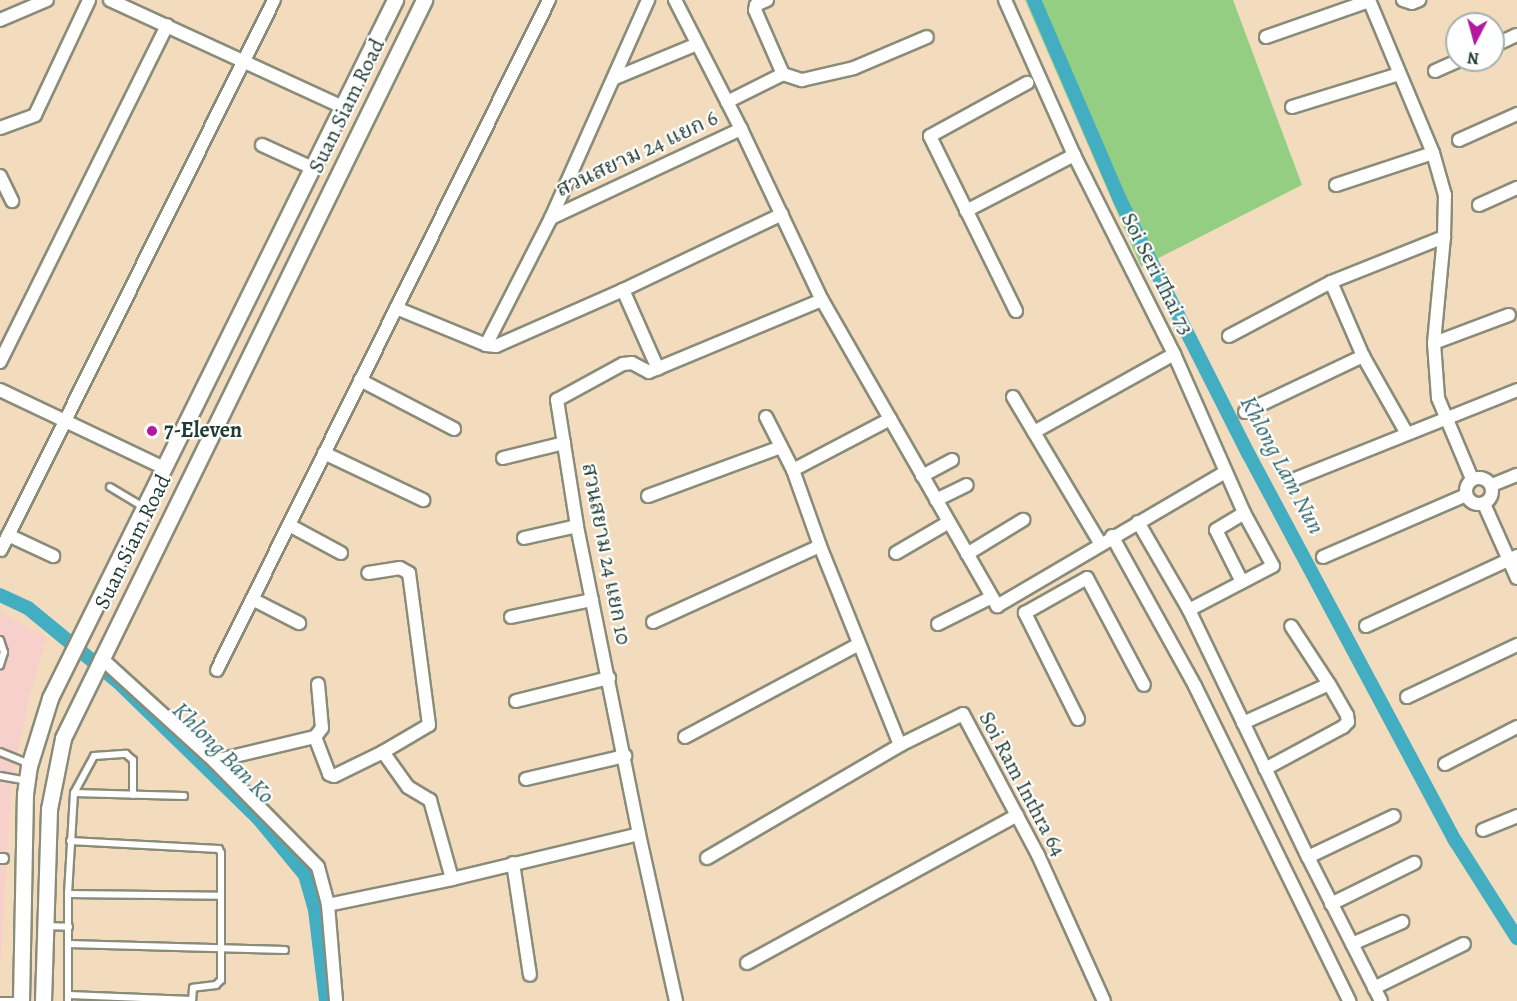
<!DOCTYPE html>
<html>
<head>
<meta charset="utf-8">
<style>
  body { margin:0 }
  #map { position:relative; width:1517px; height:1001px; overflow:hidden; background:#f3dcbe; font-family:Alegreya,"Noto Serif Thai",serif }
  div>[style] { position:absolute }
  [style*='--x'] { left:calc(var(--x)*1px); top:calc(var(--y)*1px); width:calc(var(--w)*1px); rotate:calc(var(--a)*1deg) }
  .built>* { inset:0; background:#f7d0cb }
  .green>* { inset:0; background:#93ce83 }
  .canal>* { height:14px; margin:-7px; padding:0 7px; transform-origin:7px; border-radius:7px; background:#43adc2 }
  .roads { filter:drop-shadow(2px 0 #898c79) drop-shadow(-2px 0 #898c79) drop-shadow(0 2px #898c79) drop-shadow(0 -2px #898c79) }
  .service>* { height:6px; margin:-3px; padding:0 3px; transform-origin:3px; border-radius:3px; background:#fff }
  .pedestrian>* { height:9px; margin:-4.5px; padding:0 4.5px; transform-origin:4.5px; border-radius:4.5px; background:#fff }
  .minor>* { height:12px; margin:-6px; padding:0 6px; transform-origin:6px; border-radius:6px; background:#fff }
  .minor>.ring { margin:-6px; padding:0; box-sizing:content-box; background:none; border:12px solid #fff; border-radius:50% }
  .tertiary>* { height:15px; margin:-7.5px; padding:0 7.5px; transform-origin:7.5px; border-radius:7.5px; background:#fff }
  .dots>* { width:16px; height:16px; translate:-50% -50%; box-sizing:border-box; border:3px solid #fff; border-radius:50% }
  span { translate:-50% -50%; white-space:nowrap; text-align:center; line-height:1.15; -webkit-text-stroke:4.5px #fff; paint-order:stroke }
  .street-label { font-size:22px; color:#1f3d34 }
  .poi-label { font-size:22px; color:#1f3d34; font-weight:700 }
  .left { translate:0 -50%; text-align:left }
  .water-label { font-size:24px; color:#2c6466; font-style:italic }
  .north { position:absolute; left:1445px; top:12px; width:60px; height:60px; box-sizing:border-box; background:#fff; border:2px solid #a5b1ae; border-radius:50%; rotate:186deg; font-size:16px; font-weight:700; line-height:24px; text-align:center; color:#1f3d34 }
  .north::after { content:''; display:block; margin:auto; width:21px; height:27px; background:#b5179e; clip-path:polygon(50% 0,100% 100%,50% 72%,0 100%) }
</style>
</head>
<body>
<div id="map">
  <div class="built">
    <i style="clip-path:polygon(0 612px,47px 637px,29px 698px,11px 786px,0 976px)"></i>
  </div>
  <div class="green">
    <i style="clip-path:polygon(1025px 0,1233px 0,1302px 185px,1141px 267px)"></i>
  </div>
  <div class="canal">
    <i style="--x:1034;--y:0;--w:218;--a:66.7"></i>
    <i style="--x:1120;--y:200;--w:286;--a:63.2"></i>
    <i style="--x:1249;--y:455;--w:439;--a:61.9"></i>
    <i style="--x:1456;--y:842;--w:114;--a:57.6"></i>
    <i style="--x:0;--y:595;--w:31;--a:25"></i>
    <i style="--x:28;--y:608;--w:115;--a:39.4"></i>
    <i style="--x:117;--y:681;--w:195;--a:44.2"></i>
    <i style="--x:257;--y:817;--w:75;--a:50.4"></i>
    <i style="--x:305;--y:875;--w:36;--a:74"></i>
    <i style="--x:315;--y:910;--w:92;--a:83.1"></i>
  </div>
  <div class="roads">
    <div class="service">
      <i style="--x:110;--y:487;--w:39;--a:31"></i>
      <i style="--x:0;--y:640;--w:13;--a:72"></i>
      <i style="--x:4;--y:652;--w:14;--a:107"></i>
      <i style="--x:0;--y:752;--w:32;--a:22"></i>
      <i style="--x:0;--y:776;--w:27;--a:10"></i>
      <i style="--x:74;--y:793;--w:110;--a:1.6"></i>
      <i style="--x:70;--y:841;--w:149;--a:3.1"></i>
      <i style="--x:219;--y:849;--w:4;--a:63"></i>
      <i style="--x:221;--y:853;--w:127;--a:90"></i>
      <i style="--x:221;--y:980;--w:7;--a:135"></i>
      <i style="--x:216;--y:985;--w:23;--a:173"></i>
      <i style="--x:193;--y:988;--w:13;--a:94"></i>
      <i style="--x:68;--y:894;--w:153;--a:0.7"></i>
      <i style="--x:45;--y:926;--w:24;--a:2"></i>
      <i style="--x:68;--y:944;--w:217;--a:1.6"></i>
      <i style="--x:69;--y:995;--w:123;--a:2.3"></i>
      <i style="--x:0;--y:1001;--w:20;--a:0"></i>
      <i style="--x:68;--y:1001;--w:107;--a:-90"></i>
      <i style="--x:68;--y:894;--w:101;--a:-86.6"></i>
      <i style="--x:74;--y:793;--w:42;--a:-61.6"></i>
      <i style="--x:94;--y:756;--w:32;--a:-4"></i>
      <i style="--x:126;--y:754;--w:9;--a:41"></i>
      <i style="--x:133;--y:760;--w:35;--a:90"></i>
    </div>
    <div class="pedestrian">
      <i style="--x:0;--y:858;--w:3;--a:0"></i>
    </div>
    <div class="minor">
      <i style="--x:110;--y:0;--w:253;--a:24.7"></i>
      <i style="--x:675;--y:0;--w:145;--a:62.9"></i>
      <i style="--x:741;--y:129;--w:189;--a:64.7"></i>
      <i style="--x:822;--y:300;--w:353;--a:60.2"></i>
      <i style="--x:997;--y:606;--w:264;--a:-30.4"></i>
      <i style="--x:767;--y:0;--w:12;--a:156"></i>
      <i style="--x:756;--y:5;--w:5;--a:101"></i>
      <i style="--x:755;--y:10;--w:70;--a:66.4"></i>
      <i style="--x:1005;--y:0;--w:170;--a:66"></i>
      <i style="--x:1074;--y:155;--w:223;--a:63.3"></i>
      <i style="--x:1174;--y:354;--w:174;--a:66.2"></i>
      <i style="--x:1244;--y:513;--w:60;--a:61.3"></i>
      <i style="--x:1273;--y:566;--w:95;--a:152.4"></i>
      <i style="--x:1369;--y:0;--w:166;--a:67.3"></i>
      <i style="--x:1433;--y:153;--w:44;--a:74.1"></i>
      <i style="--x:1445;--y:195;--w:42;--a:91.4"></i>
      <i style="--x:1444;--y:237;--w:106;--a:95.4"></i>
      <i style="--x:1434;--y:343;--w:55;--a:85.8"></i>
      <i style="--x:1438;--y:398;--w:88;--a:67.2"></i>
      <i style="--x:1403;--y:0;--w:9;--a:18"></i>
      <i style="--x:1412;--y:3;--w:8;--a:-23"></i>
      <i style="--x:0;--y:20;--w:51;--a:-23.1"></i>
      <i style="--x:1266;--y:37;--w:109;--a:-19.3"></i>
      <i style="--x:1493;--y:46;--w:26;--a:-25"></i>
      <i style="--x:1435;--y:71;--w:27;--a:-24"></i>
      <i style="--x:615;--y:78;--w:89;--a:-22.5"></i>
      <i style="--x:727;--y:102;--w:63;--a:-26.6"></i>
      <i style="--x:783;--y:74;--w:20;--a:18"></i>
      <i style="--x:802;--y:80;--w:53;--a:-13"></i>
      <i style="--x:854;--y:68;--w:79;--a:-23"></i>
      <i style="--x:1292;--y:107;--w:112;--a:-17.1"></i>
      <i style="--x:0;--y:128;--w:37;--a:-20"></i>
      <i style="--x:35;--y:115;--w:127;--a:-64.8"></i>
      <i style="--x:1459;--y:140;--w:64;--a:-24.1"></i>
      <i style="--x:262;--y:145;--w:53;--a:24.6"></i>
      <i style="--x:0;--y:176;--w:28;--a:64"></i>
      <i style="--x:1336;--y:185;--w:102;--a:-18.3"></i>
      <i style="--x:1479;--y:205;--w:42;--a:-24.1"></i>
      <i style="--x:966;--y:211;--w:122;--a:-27.4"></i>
      <i style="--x:551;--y:218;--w:210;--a:-25.1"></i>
      <i style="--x:1331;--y:282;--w:81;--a:66.6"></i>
      <i style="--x:1363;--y:356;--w:87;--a:60.5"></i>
      <i style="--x:623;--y:290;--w:86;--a:66.1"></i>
      <i style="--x:396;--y:308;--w:97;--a:22.3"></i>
      <i style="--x:486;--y:345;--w:10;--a:6"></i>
      <i style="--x:496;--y:346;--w:139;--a:-23.8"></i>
      <i style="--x:623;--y:290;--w:176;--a:-25.5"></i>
      <i style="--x:1016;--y:311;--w:195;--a:-116.2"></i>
      <i style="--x:930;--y:136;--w:111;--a:-28.7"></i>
      <i style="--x:1229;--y:336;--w:115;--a:-27.9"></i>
      <i style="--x:1331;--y:282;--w:122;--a:-21.7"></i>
      <i style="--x:1434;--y:343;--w:80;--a:-20.5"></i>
      <i style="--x:486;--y:345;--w:143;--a:-62.9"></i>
      <i style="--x:551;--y:218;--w:239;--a:-66"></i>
      <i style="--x:0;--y:362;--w:376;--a:-63.6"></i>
      <i style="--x:360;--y:380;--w:106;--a:27.5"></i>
      <i style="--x:0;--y:390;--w:182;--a:25.4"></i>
      <i style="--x:1013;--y:397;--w:170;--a:59.2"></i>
      <i style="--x:1245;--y:412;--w:131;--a:-25.4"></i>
      <i style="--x:766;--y:417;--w:59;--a:63"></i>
      <i style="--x:793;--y:470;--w:81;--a:70.4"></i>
      <i style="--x:820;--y:546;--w:214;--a:68.1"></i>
      <i style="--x:1034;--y:432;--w:160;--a:-29.1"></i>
      <i style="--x:324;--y:453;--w:110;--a:25.4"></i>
      <i style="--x:503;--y:458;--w:63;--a:-13.8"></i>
      <i style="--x:793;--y:470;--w:110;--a:-27.7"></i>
      <i style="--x:922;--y:476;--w:34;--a:-28"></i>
      <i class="ring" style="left:1466px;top:478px;width:14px;height:14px"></i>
      <i style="--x:1290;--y:481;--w:245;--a:-21.8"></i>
      <i style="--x:1492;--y:485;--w:27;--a:-22"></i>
      <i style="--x:648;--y:496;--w:142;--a:-20.2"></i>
      <i style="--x:936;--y:500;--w:34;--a:-26"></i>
      <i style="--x:1484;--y:504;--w:81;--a:66"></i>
      <i style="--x:1138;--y:522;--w:102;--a:59.9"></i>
      <i style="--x:1189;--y:610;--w:274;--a:64.3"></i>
      <i style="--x:1308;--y:857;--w:161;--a:63.1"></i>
      <i style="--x:289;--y:525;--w:59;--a:28.3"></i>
      <i style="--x:8;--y:535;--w:50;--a:25"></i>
      <i style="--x:1112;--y:536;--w:171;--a:61"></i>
      <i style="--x:1195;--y:686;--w:351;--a:63.9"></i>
      <i style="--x:524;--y:538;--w:54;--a:-12.8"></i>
      <i style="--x:1;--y:550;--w:614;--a:-63.6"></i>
      <i style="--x:896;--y:553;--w:61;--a:-30.3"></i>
      <i style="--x:967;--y:554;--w:66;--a:-31.3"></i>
      <i style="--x:1323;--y:557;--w:156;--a:-23.4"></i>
      <i style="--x:1242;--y:582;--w:58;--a:-116.6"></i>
      <i style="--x:1216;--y:530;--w:33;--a:-31"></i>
      <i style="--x:252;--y:599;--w:53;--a:27.1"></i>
      <i style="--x:511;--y:617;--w:83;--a:-11.9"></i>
      <i style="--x:653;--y:622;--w:183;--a:-24.5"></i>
      <i style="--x:938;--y:624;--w:60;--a:-26.6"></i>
      <i style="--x:1366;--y:626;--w:166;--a:-24.9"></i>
      <i style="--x:101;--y:658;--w:153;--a:42.3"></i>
      <i style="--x:214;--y:761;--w:148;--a:45.5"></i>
      <i style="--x:318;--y:867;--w:39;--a:75"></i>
      <i style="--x:328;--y:905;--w:96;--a:85.2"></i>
      <i style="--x:217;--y:670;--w:748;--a:-63.64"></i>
      <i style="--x:1407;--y:697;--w:122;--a:-25.3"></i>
      <i style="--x:516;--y:701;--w:96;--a:-13.9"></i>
      <i style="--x:1078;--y:719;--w:119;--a:-116.6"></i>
      <i style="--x:1025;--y:613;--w:71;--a:-29.4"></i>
      <i style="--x:1087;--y:578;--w:121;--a:62"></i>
      <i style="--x:1243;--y:723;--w:94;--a:-24.4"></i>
      <i style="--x:315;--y:737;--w:40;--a:69"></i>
      <i style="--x:329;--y:774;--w:5;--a:22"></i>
      <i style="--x:334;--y:776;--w:55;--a:-26.1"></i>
      <i style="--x:383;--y:752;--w:53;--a:-30.4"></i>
      <i style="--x:429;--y:725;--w:153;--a:-97.5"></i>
      <i style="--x:409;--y:573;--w:10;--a:-151"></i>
      <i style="--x:400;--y:568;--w:32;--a:171"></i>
      <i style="--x:685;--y:737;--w:197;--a:-28.1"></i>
      <i style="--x:383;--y:752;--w:43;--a:54.5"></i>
      <i style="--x:408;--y:787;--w:26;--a:31"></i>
      <i style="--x:430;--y:800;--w:82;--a:74.4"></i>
      <i style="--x:214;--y:761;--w:104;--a:-13.4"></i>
      <i style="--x:315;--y:737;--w:11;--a:-52"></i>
      <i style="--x:322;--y:728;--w:44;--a:-95.2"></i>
      <i style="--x:1445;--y:764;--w:81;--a:-27.2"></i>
      <i style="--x:1265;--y:769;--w:89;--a:-28.3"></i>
      <i style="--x:1343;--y:727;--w:7;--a:-45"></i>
      <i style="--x:1348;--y:722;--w:7;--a:-98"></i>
      <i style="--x:1347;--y:715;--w:36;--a:-120"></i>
      <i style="--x:1329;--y:684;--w:69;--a:-123.2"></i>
      <i style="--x:526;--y:779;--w:102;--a:-13.1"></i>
      <i style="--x:1483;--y:830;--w:37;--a:-22"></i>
      <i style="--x:1308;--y:857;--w:95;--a:-25.5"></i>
      <i style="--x:707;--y:858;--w:224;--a:-30.3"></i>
      <i style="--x:900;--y:745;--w:70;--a:-26.2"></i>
      <i style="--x:963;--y:714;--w:160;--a:62"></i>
      <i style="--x:1038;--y:855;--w:160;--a:65.7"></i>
      <i style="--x:513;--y:863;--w:113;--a:81.4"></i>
      <i style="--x:1331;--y:904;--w:93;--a:-26.3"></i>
      <i style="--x:328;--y:905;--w:127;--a:-11.8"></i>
      <i style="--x:452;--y:879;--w:192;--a:-13.5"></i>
      <i style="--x:1352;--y:944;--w:55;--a:-23.7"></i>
      <i style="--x:747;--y:963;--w:308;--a:-28.7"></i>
      <i style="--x:1374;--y:988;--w:100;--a:-26.1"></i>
      <i style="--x:676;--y:1001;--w:171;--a:-102.5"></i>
      <i style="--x:639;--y:834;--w:314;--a:-101.4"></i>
      <i style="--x:577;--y:526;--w:128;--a:-99"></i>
      <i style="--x:557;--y:400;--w:75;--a:-28.6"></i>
      <i style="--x:623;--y:364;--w:9;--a:-6"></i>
      <i style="--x:632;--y:363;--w:19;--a:28"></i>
      <i style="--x:649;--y:372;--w:187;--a:-22.6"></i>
    </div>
    <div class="tertiary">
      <i style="--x:21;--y:1001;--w:207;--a:-88.9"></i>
      <i style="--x:25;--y:794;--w:28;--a:-82"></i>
      <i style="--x:29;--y:766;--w:71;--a:-72.8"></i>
      <i style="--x:50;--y:698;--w:779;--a:-63.7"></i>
      <i style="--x:43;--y:1001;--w:192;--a:-88.2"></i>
      <i style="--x:49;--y:809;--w:72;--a:-78.8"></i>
      <i style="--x:63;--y:738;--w:822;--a:-63.93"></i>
    </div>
  </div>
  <div class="dots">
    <i style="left:152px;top:431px;background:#b5179e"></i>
  </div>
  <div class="street-label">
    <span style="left:347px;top:106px;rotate:-64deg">Suan Siam Road</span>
    <span style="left:637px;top:154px;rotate:-25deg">สวนสยาม 24 แยก 6</span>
    <span style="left:1157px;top:274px;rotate:63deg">Soi Seri Thai 73</span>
    <span style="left:133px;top:542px;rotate:-64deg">Suan Siam Road</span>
    <span style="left:606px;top:554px;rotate:79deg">สวนสยาม 24 แยก 10</span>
    <span style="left:1022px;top:784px;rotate:62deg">Soi Ram Inthra 64</span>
  </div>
  <div class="poi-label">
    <span class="left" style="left:164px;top:431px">7-Eleven</span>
  </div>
  <div class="water-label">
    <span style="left:1282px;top:465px;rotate:62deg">Khlong Lam Nun</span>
    <span style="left:223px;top:753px;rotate:45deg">Khlong Ban Ko</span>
  </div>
  <div class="north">N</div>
</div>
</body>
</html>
